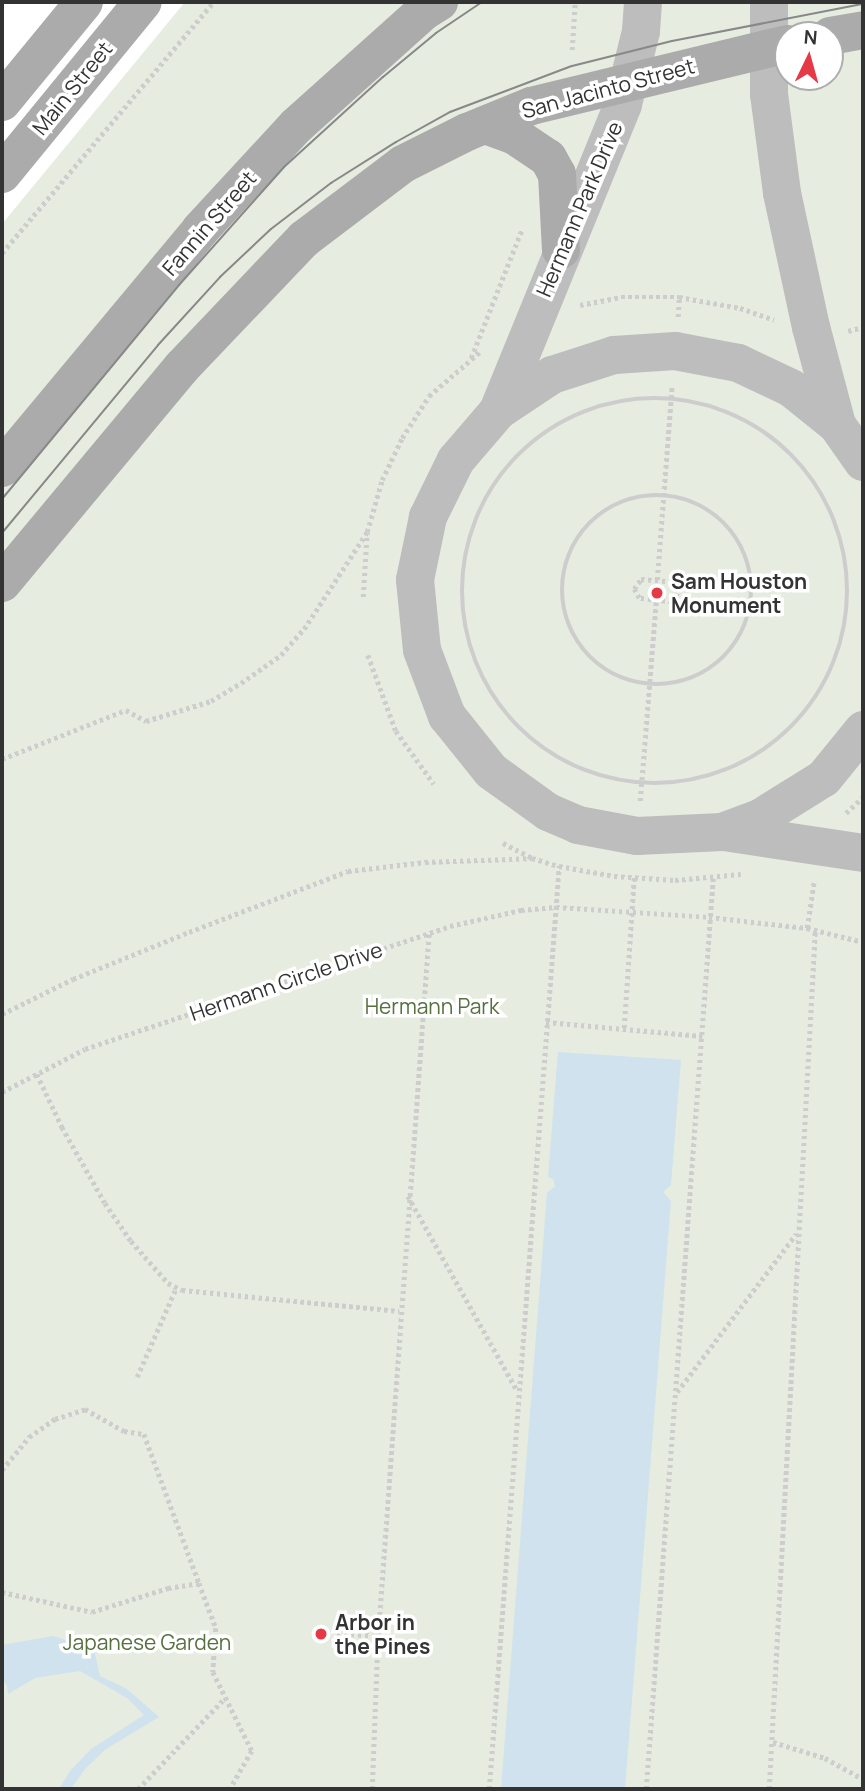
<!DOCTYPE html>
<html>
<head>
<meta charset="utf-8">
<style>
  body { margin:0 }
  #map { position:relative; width:865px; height:1791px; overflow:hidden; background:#fff; font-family:Manrope,sans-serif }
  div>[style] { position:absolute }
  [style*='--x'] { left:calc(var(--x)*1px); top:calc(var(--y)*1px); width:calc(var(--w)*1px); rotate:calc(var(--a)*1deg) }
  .green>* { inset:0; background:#e6ecdf }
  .water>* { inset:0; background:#cfe2ee }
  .path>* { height:4.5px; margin-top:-2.25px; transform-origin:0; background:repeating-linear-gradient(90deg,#cdcdcd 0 3.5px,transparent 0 7px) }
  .path>.ring { margin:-2.25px; padding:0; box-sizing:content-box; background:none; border:4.5px solid #cdcdcd; border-radius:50% }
  .secondary>* { height:38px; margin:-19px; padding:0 19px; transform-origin:19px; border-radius:19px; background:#bdbdbd }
  .primary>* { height:38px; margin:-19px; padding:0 19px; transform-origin:19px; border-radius:19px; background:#ababab }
  .tram>* { height:2px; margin:-1px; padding:0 1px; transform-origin:1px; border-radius:1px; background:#888 }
  .dots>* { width:19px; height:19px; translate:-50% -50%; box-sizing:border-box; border:4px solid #fff; border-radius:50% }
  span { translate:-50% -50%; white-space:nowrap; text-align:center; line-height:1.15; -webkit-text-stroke:7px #fff; paint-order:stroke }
  .street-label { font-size:21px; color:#333 }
  .poi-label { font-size:21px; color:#333; font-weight:700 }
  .left { translate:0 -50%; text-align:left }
  .park-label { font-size:21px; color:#56703f }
  .frame { position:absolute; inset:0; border:4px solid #333; pointer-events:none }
  .north { position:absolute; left:774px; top:21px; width:70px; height:70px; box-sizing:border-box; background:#fff; border:2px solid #adadad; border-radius:50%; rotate:5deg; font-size:19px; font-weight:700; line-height:28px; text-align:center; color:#333 }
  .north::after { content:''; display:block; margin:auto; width:24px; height:32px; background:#e63946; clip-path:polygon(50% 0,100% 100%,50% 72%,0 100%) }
</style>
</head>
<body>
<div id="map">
  <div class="green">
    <i style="clip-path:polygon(evenodd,185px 2px,863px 2px,863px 1789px,2px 1789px,2px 224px,185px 2px,788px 35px,830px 35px,830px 77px,788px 77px,788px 35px)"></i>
  </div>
  <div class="water">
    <i style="clip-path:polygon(558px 1052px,681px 1060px,671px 1185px,663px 1192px,671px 1201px,625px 1789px,501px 1789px,547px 1193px,555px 1186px,553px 1179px,548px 1177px)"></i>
    <i style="clip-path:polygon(53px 1636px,94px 1649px,100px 1676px,127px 1689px,159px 1717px,106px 1749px,85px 1769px,71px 1789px,59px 1789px,70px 1771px,91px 1749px,144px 1715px,127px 1698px,80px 1671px,35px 1678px,8px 1694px,7px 1685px,2px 1680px,2px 1645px)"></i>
  </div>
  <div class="path">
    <i style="--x:572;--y:50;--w:48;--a:-86.4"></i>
    <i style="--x:2;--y:253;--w:328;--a:-49.9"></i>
    <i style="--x:580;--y:305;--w:42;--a:-11"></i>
    <i style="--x:621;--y:297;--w:58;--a:0"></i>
    <i style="--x:679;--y:297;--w:62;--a:10.2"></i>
    <i style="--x:740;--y:308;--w:36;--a:19"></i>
    <i style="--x:678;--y:317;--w:20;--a:-87"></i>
    <i style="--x:848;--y:331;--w:16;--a:-15"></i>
    <i style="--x:471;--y:358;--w:139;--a:-68.4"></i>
    <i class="ring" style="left:462px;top:398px;width:381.5px;height:381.5px"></i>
    <i class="ring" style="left:562px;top:495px;width:185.5px;height:185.5px"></i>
    <i style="--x:641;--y:579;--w:33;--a:5"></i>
    <i style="--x:674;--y:582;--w:12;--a:70"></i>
    <i style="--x:678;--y:593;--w:11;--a:124"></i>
    <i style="--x:672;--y:602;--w:33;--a:-173"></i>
    <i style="--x:639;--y:598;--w:10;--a:-119"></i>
    <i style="--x:634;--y:589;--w:12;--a:-55"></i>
    <i style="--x:657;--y:580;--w:195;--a:-85.6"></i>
    <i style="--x:363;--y:597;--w:65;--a:-86.5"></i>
    <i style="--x:367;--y:532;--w:54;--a:-73.9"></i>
    <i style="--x:382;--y:480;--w:47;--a:-64.5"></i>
    <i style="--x:402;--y:438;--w:50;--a:-57.3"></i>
    <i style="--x:429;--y:396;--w:70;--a:-41"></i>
    <i style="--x:368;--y:655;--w:81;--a:69.8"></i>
    <i style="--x:396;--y:731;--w:65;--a:54.4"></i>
    <i style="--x:2;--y:759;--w:133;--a:-21.6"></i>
    <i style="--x:126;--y:710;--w:23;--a:29"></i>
    <i style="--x:146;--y:721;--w:68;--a:-17.1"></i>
    <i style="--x:211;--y:701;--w:35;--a:-31"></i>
    <i style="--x:241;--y:683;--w:49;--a:-35"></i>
    <i style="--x:281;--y:655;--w:35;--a:-49"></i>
    <i style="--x:304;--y:629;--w:116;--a:-57"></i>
    <i style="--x:640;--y:801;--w:202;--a:-85.4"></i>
    <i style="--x:846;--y:813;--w:23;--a:-43"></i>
    <i style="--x:503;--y:843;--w:33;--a:27"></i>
    <i style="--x:532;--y:858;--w:28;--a:17"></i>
    <i style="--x:559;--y:866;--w:56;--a:10.3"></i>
    <i style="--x:614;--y:876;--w:61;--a:3.8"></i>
    <i style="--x:675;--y:880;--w:66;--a:-5.2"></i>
    <i style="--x:807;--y:928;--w:48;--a:-81.5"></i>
    <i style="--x:2;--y:1014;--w:79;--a:-26.2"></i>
    <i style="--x:73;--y:979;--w:125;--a:-22.1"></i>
    <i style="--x:189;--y:932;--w:170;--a:-21"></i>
    <i style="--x:348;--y:871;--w:78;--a:-6.7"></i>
    <i style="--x:425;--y:862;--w:107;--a:-2.1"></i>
    <i style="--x:546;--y:1022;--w:157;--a:5.1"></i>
    <i style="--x:624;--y:1028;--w:151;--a:-86.2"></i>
    <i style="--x:37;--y:1074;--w:59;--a:64.7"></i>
    <i style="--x:62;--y:1127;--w:87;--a:60.5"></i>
    <i style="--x:105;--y:1203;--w:46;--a:55.6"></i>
    <i style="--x:131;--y:1241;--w:56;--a:48.6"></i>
    <i style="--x:168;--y:1283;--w:16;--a:27"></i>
    <i style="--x:182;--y:1290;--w:218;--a:5.5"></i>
    <i style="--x:2;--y:1092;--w:93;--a:-27.4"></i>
    <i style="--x:85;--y:1049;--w:385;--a:-18.6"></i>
    <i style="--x:450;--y:926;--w:73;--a:-12.7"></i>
    <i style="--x:521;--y:910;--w:35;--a:-5"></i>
    <i style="--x:556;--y:907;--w:153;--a:3.7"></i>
    <i style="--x:709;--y:917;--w:99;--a:6.4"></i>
    <i style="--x:807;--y:928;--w:58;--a:14"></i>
    <i style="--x:408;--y:1196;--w:223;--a:60.7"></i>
    <i style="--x:137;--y:1377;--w:97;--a:-66.3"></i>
    <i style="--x:677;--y:1392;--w:198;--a:-53"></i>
    <i style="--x:2;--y:1470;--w:43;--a:-50.7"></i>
    <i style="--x:29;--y:1437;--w:32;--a:-35"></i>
    <i style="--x:55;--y:1419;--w:32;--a:-18"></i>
    <i style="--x:85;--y:1409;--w:45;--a:29.4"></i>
    <i style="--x:124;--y:1431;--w:20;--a:9"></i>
    <i style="--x:144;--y:1434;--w:159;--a:69.7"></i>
    <i style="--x:2;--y:1592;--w:92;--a:12.5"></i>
    <i style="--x:92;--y:1612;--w:80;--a:-17.5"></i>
    <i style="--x:168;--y:1588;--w:31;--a:-9"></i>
    <i style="--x:199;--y:1583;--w:48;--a:69.3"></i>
    <i style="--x:216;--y:1628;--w:44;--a:93.9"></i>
    <i style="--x:213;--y:1672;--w:88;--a:63.7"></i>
    <i style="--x:252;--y:1751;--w:44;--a:120.1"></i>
    <i style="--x:337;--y:1633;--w:41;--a:4.2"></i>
    <i style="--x:773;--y:1742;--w:54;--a:17.1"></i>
    <i style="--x:825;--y:1758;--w:43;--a:28.9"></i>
    <i style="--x:138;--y:1789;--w:126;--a:-46.3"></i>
    <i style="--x:372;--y:1789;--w:153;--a:-87.8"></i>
    <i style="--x:378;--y:1636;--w:705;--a:-85.85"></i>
    <i style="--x:489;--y:1789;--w:926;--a:-85.66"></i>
    <i style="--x:646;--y:1789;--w:913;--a:-85.79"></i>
    <i style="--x:769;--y:1789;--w:860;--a:-86.93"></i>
  </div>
  <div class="secondary">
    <i style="--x:769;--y:2;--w:92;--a:90"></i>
    <i style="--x:769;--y:94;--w:100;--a:82.5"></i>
    <i style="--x:782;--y:193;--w:137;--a:77.8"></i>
    <i style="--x:811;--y:327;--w:101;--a:75.1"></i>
    <i style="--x:498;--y:411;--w:331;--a:-67.8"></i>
    <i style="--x:623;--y:104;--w:75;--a:-76.1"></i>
    <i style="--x:641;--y:31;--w:29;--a:-86"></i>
    <i style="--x:863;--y:462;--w:45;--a:-125.1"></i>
    <i style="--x:837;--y:425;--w:59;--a:-141.2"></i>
    <i style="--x:791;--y:388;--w:59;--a:-154.7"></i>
    <i style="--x:738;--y:363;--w:64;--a:-169.2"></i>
    <i style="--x:675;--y:351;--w:61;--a:176.2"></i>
    <i style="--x:614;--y:355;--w:65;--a:162.1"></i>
    <i style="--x:552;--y:375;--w:65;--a:146.3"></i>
    <i style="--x:498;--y:411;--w:65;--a:130.6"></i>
    <i style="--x:456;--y:460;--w:64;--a:116.2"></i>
    <i style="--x:428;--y:517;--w:64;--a:101.7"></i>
    <i style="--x:415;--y:580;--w:70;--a:84.3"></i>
    <i style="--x:422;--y:650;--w:71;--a:69.3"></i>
    <i style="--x:447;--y:716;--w:70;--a:51.3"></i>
    <i style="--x:491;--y:771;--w:70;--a:35.7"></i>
    <i style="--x:548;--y:812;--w:33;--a:23"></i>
    <i style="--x:578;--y:825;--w:60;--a:10.6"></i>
    <i style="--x:637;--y:836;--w:85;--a:-2.7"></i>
    <i style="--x:722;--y:832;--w:40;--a:-20.2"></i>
    <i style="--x:760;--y:818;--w:75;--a:-32"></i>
    <i style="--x:824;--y:778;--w:62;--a:-50.9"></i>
    <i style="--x:724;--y:832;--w:141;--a:8.6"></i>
  </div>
  <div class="primary">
    <i style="--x:830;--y:36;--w:34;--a:-10"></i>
    <i style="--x:2;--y:102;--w:129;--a:-50.6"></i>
    <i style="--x:485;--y:125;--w:32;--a:20"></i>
    <i style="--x:515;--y:136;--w:40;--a:34"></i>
    <i style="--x:548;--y:158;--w:18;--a:61"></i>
    <i style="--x:557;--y:174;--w:76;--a:87"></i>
    <i style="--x:2;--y:174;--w:222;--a:-50.7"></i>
    <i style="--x:2;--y:468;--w:310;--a:-50.2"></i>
    <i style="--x:200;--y:230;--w:142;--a:-47.3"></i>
    <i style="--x:296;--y:126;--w:171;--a:-41.9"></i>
    <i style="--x:423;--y:12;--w:19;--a:-32"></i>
    <i style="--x:2;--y:583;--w:281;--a:-50.2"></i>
    <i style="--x:182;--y:367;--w:177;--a:-46.4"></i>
    <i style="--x:304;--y:239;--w:124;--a:-37.1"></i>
    <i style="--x:403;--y:164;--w:72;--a:-26.6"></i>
    <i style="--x:467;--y:132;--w:69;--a:-22.1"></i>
    <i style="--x:531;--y:106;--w:264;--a:-13.6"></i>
  </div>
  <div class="tram">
    <i style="--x:2;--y:499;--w:278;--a:-50.4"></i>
    <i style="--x:179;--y:285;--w:158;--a:-48.3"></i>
    <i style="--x:284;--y:167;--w:134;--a:-42.3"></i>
    <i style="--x:383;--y:77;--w:69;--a:-39.7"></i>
    <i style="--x:436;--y:33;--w:55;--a:-34"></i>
    <i style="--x:2;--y:533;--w:244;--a:-50.3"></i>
    <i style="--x:158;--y:345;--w:92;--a:-47.6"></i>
    <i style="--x:220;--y:277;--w:70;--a:-43.3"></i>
    <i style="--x:271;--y:229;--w:76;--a:-37.5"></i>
    <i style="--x:331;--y:183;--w:77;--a:-32.2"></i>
    <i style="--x:396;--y:142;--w:62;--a:-29.1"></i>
    <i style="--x:450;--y:112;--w:130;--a:-20.7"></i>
    <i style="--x:572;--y:66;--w:103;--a:-14"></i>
    <i style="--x:672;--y:41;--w:195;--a:-11"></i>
  </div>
  <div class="dots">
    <i style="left:657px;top:593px;background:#e63946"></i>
    <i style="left:321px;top:1634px;background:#e63946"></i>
  </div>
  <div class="street-label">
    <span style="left:72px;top:88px;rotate:-51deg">Main Street</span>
    <span style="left:608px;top:88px;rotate:-15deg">San Jacinto Street</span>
    <span style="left:579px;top:209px;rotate:-67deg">Hermann Park Drive</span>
    <span style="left:209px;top:223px;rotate:-49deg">Fannin Street</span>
    <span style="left:286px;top:981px;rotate:-19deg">Hermann Circle Drive</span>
  </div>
  <div class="poi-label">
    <span class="left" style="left:671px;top:593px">Sam Houston<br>Monument</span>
    <span class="left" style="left:335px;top:1634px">Arbor in<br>the Pines</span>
  </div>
  <div class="park-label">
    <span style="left:432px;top:1006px">Hermann Park</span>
    <span style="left:147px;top:1642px">Japanese Garden</span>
  </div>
  <div class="frame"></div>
  <div class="north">N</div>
</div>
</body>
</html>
